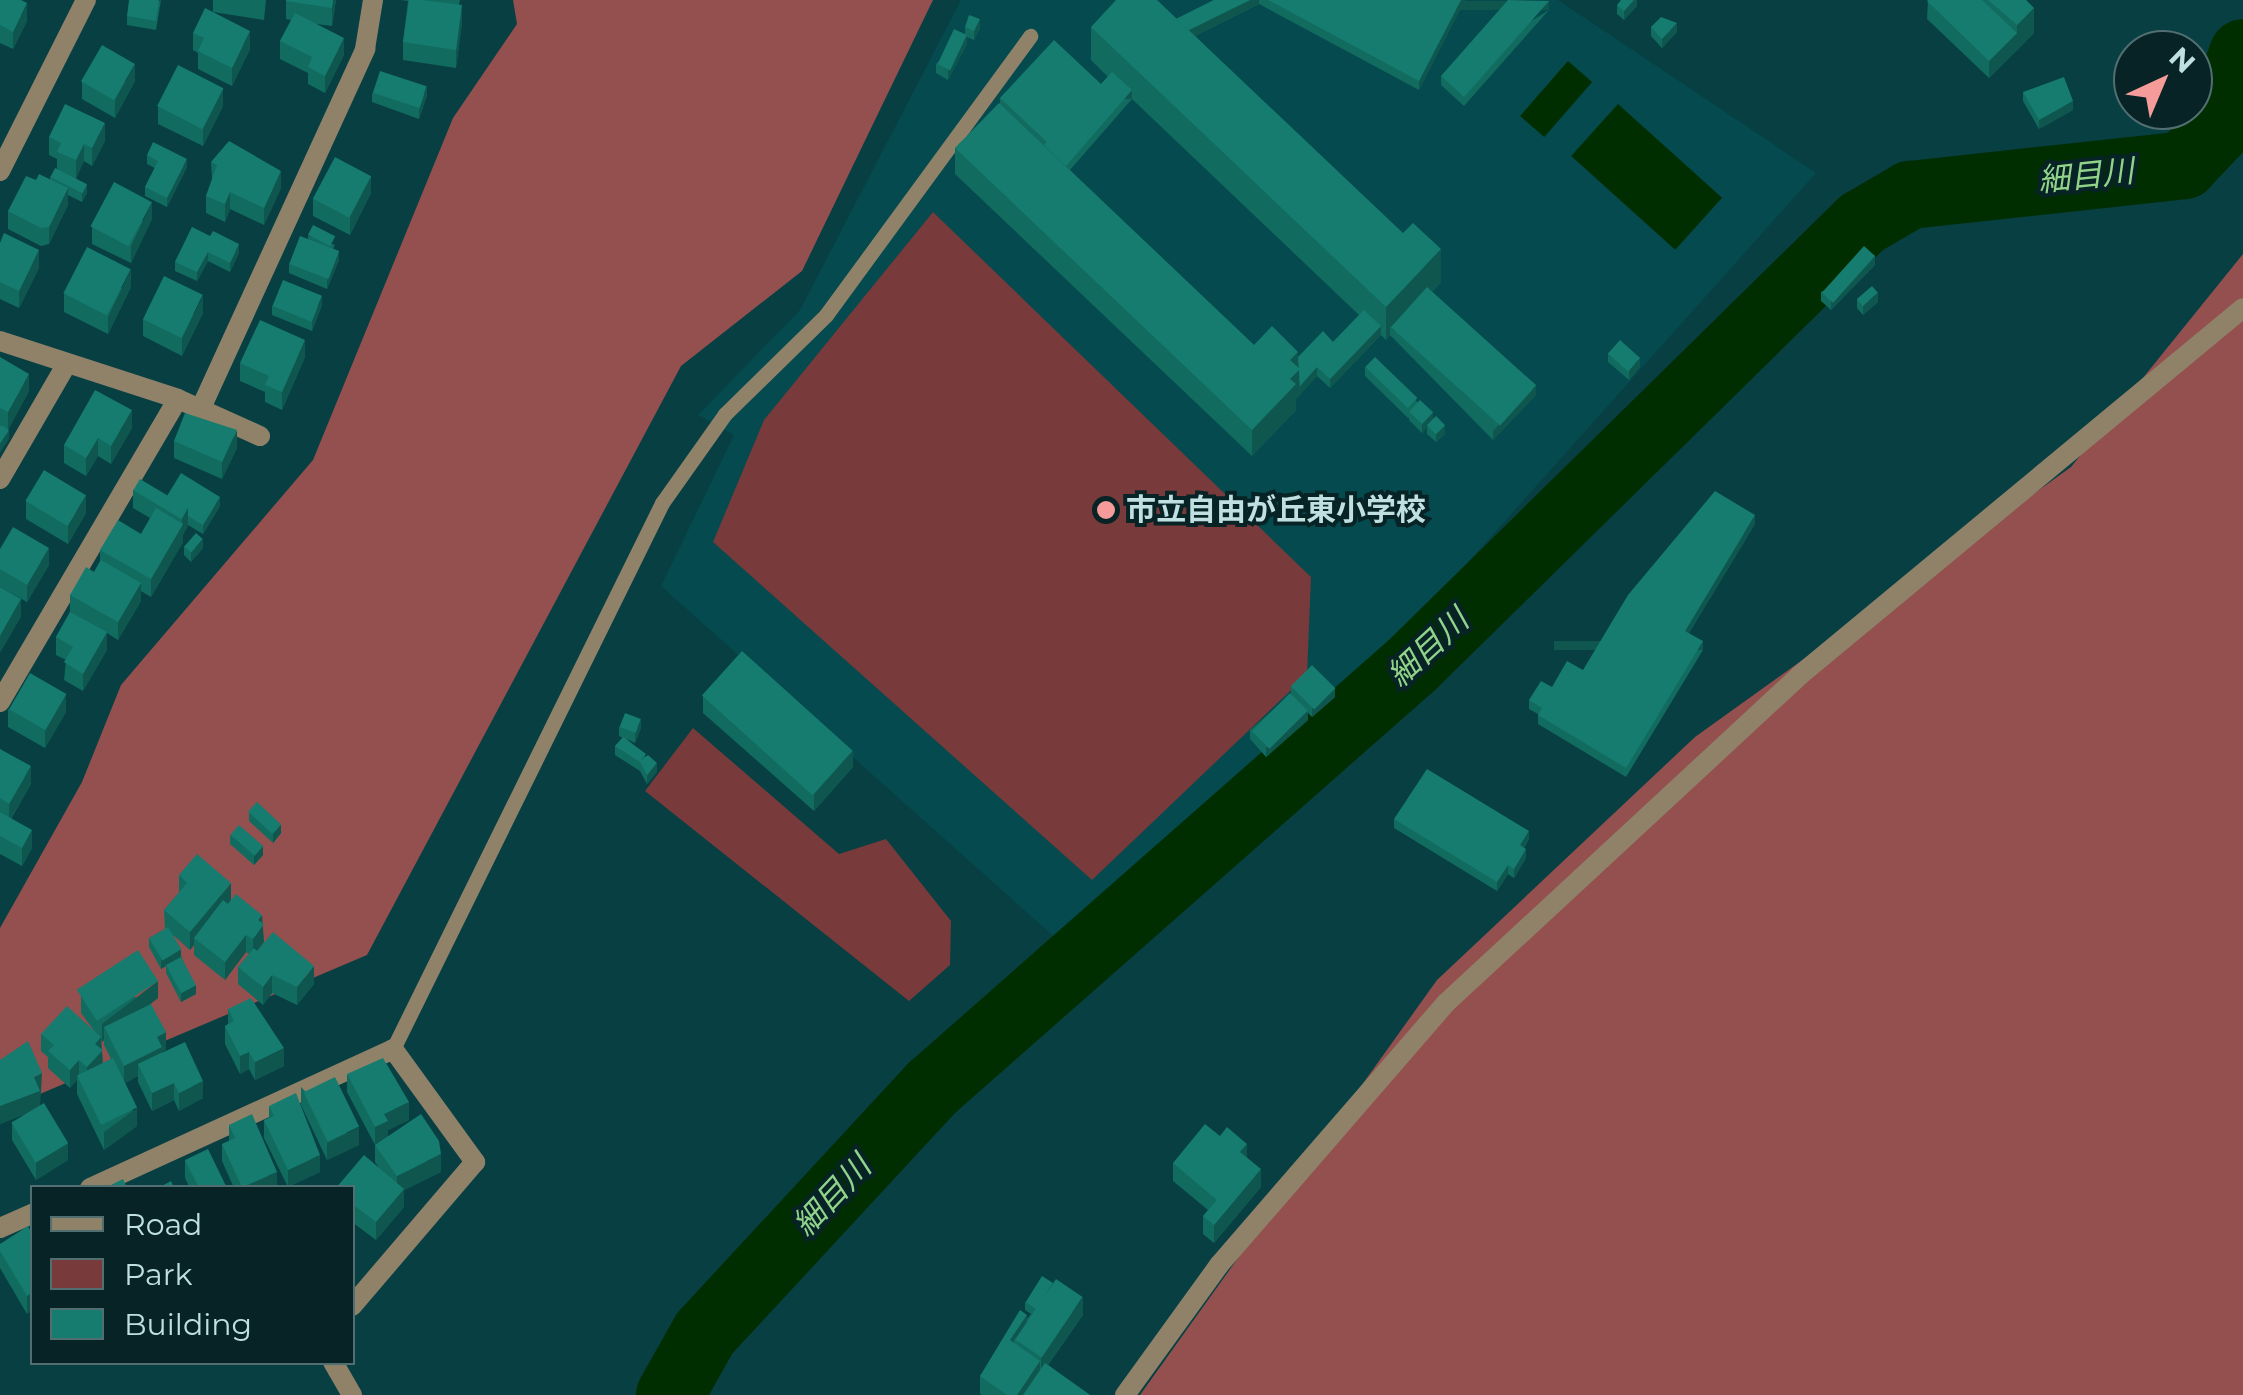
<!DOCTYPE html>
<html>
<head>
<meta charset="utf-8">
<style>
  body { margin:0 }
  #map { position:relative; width:2243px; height:1395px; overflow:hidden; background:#073f43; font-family:Montserrat,"Noto Sans JP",sans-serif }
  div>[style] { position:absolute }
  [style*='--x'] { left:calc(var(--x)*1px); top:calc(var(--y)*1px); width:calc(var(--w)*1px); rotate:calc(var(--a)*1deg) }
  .built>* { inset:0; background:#044a4e }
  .green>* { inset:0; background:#783a3a }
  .forest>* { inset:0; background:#93504f }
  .water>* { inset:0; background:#012e00; transform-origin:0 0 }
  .river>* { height:68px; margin:-34px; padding:0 34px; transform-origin:34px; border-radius:34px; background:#012e00 }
  .service>* { height:15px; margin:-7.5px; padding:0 7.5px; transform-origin:7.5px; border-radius:7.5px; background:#908269 }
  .minor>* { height:20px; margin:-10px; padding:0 10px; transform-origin:10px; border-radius:10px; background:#908269 }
  .tertiary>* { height:20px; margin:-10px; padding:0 10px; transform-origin:10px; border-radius:10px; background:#908269 }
  .wall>* { inset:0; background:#126b5f }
  .shaded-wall>* { inset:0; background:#0f574e; transform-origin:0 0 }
  .building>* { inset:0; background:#157c6f; transform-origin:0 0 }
  .dots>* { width:28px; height:28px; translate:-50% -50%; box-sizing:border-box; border:5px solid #072325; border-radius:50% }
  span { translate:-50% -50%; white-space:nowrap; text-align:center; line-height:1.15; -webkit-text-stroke:8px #072325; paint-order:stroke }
  .poi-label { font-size:30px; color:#bfdfe1; font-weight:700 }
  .left { translate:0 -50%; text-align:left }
  .water-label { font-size:32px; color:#92d38a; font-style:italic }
  .legend { position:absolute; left:30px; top:1185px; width:325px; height:180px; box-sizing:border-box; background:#072325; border:2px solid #516e70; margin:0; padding:12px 18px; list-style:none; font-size:30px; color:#bfdfe1 }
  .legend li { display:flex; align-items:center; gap:20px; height:50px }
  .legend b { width:50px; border:2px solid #516e70 }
  .north { position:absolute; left:2113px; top:30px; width:100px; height:100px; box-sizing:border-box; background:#072325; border:2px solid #516e70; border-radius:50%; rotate:44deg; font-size:28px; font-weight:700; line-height:40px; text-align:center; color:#bfdfe1 }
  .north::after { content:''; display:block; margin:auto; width:35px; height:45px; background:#f59b99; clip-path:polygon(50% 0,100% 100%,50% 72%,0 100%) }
</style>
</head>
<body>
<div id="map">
  <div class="built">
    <i style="clip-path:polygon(961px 0,1558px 0,1816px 173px,1403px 635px,1060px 942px,661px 586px,734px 435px,698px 415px,800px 310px)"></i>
  </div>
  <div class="green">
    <i style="clip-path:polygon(933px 212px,1311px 577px,1307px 675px,1092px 880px,713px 542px,764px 420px)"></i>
    <i style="clip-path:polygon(693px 728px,839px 854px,886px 839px,951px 921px,950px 965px,909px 1001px,645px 791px)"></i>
  </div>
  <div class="forest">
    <i style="clip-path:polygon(513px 0,933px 0,802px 271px,681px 366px,367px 955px,0 1111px,0 928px,82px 782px,121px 685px,313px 460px,453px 118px,517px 24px)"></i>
    <i style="clip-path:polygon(2243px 254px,2243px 1395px,1140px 1395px,1437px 980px,1695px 737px,2071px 467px)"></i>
  </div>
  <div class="water">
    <i style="left:1568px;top:61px;width:32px;height:73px;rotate:41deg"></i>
    <i style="left:1618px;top:104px;width:140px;height:70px;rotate:42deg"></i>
  </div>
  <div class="river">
    <i style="--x:670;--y:1395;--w:71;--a:-60.6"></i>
    <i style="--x:705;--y:1333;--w:335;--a:-47.2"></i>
    <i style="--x:933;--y:1087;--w:638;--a:-41.38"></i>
    <i style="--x:1412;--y:665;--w:631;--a:-44.49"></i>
    <i style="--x:1862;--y:223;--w:56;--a:-30.3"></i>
    <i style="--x:1910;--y:195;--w:276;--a:-6.2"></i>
    <i style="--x:2184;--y:165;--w:48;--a:-46.7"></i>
    <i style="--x:2217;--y:130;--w:81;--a:-71.3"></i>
  </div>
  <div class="service">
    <i style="--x:393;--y:1049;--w:609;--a:-63.77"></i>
    <i style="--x:662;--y:503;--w:109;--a:-54.7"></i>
    <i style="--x:725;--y:414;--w:141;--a:-44.4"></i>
    <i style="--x:826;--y:315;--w:346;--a:-53.8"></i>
  </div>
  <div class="minor">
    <i style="--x:0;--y:171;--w:191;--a:-63.3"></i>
    <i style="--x:0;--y:341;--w:187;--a:18"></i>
    <i style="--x:178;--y:399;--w:90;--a:24.3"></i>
    <i style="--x:201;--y:408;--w:395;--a:-65.4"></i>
    <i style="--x:365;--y:49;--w:50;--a:-80.7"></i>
    <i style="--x:0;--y:479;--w:132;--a:-59.9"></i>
    <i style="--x:0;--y:702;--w:351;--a:-59.6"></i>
    <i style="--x:90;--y:1188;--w:333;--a:-24.6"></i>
    <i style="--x:393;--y:1049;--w:140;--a:54"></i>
    <i style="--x:475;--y:1162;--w:189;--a:130.5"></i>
    <i style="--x:0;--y:1228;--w:35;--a:-24"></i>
    <i style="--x:333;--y:1362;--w:38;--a:60"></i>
  </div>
  <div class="tertiary">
    <i style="--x:1125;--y:1395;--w:160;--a:-54.1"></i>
    <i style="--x:1219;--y:1265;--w:347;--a:-49.1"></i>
    <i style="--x:1446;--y:1003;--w:483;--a:-42.8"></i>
    <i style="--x:1800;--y:675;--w:575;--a:-39.64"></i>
  </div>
  <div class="wall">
    <i style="clip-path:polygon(0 0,27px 21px,13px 49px,0 43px)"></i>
    <i style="clip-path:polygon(161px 0,156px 30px,127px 25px,127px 16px)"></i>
    <i style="clip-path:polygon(213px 0,266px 0,264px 20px,213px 12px)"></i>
    <i style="clip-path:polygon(286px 0,336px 0,332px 26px,316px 24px,344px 55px,325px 93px,308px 84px,308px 73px,280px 59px,280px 41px,291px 20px,286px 19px)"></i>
    <i style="clip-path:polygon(400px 0,460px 0,459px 5px,462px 23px,456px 68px,403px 60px,403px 42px,408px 1px)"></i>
    <i style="clip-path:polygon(evenodd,1214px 0,1465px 0,1419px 90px,1259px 4px,1195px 36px,1441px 282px,1432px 292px,1536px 395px,1493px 440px,1390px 335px,1386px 340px,1381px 335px,1330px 388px,1317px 376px,1296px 399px,1296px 410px,1252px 456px,955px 174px,955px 148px,1000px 104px,1000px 98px,1101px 84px,1108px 77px,1091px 60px,1091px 27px,1176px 19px,1214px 0,1132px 99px,1359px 315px,1333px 342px,1298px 357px,1254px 345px,1070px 170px,1132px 99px)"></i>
    <i style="clip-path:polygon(1637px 0,1637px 6px,1624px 20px,1617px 14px,1617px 5px)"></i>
    <i style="clip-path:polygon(1928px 0,2026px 0,2034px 33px,1989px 78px,1927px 19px)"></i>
    <i style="clip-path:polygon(1549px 10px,1464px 106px,1441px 85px,1441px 76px)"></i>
    <i style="clip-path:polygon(965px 27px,980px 28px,974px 40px,967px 37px,967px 44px,948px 80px,936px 73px,936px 64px,965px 34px)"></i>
    <i style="clip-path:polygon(1651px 27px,1677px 32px,1662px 48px,1651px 36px)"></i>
    <i style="clip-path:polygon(193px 33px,250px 49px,232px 86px,198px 69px,198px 53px,193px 50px)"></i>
    <i style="clip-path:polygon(135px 81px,115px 118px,82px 99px,82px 82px)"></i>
    <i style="clip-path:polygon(2023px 92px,2073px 110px,2039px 129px,2023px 101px)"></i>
    <i style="clip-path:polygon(372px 93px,427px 95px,419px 119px,372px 102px)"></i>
    <i style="clip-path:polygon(158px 106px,223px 106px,203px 146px,158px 124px)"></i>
    <i style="clip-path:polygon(49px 137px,105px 141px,92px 166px,84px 161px,76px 178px,87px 193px,82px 202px,68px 195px,68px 205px,49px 244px,41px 246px,8px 229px,8px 211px,36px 180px,50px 179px,50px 177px,57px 169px,57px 159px,49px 155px)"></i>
    <i style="clip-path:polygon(147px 155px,187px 167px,167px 207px,145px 196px,145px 187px,155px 168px,147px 164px)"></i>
    <i style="clip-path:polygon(211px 162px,281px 188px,264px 225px,230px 209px,225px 222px,206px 213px,206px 196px,212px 180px)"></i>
    <i style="clip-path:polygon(371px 193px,350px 235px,313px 216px,313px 198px)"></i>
    <i style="clip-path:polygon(152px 219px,131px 263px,92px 244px,92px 227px)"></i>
    <i style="clip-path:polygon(192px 227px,239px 253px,230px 272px,208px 261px,197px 281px,175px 271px,175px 262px)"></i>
    <i style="clip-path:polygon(308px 235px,335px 245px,333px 249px,339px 260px,327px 289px,289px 273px,289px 264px,308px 239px)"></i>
    <i style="clip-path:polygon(0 243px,39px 268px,19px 308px,0 299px)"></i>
    <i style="clip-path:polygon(1875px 265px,1831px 310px,1821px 301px,1821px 292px)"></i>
    <i style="clip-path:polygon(131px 287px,108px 334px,64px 312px,64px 294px)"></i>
    <i style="clip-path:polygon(1857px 299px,1878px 302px,1863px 315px,1857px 308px)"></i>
    <i style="clip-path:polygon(322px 305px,312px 331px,272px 315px,272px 306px)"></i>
    <i style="clip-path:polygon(203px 313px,182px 356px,143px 336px,143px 319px)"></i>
    <i style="clip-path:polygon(1608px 353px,1640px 367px,1629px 380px,1608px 362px)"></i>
    <i style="clip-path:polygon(0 357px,29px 391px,8px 430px,9px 439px,0 425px)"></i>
    <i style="clip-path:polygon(305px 357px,282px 410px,265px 402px,265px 392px,240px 381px,240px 363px)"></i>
    <i style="clip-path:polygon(1365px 367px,1418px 402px,1445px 434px,1436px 442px,1427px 434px,1427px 427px,1422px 433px,1409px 420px,1409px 417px,1408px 418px,1365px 376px)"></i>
    <i style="clip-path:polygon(132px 428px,111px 464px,98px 456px,86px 476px,64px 463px,64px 445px)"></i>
    <i style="clip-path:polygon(174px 441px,237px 448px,222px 479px,174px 458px)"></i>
    <i style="clip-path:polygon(133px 490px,220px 506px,203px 534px,188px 525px,183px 535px,183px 542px,151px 597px,141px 591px,141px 601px,118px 640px,107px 633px,107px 650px,83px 691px,64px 680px,66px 660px,56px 655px,56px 637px,70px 612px,70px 595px,94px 572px,100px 561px,100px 550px,141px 534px,150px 518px,133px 508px)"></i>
    <i style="clip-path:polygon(26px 501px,86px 513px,68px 544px,26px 519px)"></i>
    <i style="clip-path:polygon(1755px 524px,1689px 633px,1703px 650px,1626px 777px,1538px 724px,1538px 714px,1529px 709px,1529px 700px,1583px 670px)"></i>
    <i style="clip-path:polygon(184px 546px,203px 548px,191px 562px,184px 555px)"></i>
    <i style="clip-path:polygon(0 549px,49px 565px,27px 602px,0 587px)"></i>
    <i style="clip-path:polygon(1291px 686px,1335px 697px,1312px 717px,1308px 713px,1308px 720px,1266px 757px,1250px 739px,1250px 730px,1291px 694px)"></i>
    <i style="clip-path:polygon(703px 696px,853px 767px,814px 811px,703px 713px)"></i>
    <i style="clip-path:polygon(8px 709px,66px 712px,45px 748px,8px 727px)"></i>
    <i style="clip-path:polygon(619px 727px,641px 728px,635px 743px,627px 739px,646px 757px,657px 772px,647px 784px,640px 771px,615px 755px,615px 746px,623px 738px,619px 736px)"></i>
    <i style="clip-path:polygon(0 749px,31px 784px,11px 819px,32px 848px,22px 866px,0 854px,0 855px)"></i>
    <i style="clip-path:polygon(249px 812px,281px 833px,273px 843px,249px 821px)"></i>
    <i style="clip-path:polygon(1394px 819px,1529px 839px,1524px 848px,1526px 858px,1514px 878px,1508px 874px,1497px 891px,1394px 828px)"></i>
    <i style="clip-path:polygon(230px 835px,263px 855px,254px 865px,230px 844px)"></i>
    <i style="clip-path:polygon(179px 875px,231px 900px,262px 923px,264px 942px,257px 951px,314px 984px,297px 1005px,272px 993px,263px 1005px,238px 984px,238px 967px,249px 954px,246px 952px,225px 980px,194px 955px,194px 945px,190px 950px,173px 935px,196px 994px,181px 1002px,166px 973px,166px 966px,161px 969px,149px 947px,149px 938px,165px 929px,164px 910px,179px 893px)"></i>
    <i style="clip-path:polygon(evenodd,81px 995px,158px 998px,150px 1004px,166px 1050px,162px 1052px,203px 1098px,179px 1111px,174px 1100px,152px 1111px,138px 1082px,138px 1076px,125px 1083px,137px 1126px,104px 1150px,77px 1094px,77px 1080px,70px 1088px,48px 1068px,48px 1057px,41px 1051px,41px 1034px,95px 1032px,81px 1013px,81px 995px,101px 1040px,102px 1042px,104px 1040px,104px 1045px,111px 1059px,103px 1063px,101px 1040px)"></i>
    <i style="clip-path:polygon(228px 1009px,284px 1066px,255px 1080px,249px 1069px,240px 1074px,225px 1044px,225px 1026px,228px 1024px)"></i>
    <i style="clip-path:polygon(0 1060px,42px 1091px,40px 1092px,40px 1106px,68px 1160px,36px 1180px,12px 1140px,12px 1123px,27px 1113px,0 1124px)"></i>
    <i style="clip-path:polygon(347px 1074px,409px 1120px,388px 1130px,388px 1136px,441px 1172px,404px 1190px,404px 1207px,376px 1240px,352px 1222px,352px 1188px,379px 1168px,375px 1162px,375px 1145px,347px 1092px)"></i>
    <i style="clip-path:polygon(301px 1087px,359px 1145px,327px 1160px,301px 1105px)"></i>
    <i style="clip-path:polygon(269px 1106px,320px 1172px,288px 1187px,264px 1138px,264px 1120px,269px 1118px)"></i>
    <i style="clip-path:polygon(229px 1125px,277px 1188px,234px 1188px,222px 1161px,222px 1144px,229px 1141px)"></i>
    <i style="clip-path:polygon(1247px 1158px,1261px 1187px,1214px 1243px,1203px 1234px,1203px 1216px,1208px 1210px,1173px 1181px,1173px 1163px)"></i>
    <i style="clip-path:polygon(185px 1160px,227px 1188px,190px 1188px,185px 1178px)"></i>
    <i style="clip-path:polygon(32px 1234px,27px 1314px,0 1268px,0 1244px)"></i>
    <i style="clip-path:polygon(1025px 1302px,1083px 1315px,1048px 1365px,1090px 1395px,982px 1395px,980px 1394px,980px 1376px,1031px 1314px,1025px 1310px)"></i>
  </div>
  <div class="shaded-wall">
    <i style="clip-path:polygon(333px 0,336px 0,332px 26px,332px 8px)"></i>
    <i style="clip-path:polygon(1250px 0,1259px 0,1259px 4px,1171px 48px,1171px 39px)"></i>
    <i style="clip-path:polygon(1461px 0,1465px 0,1419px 90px,1419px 81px)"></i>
    <i style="clip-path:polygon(1634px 0,1637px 0,1637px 6px,1624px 20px,1624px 11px)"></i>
    <i style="left:1549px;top:1px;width:9px;height:128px;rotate:90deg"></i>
    <i style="clip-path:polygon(27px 3px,27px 21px,13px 49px,13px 32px)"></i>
    <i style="clip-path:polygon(462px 5px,462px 23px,456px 68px,456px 50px)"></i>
    <i style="clip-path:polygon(2034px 8px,2034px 33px,2017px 51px,2017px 25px)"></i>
    <i style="clip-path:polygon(980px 19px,980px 28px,974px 40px,974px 31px)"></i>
    <i style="clip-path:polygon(1677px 23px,1677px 32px,1662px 48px,1662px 39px)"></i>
    <i style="clip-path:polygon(250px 31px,250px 49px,232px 86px,232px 68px)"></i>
    <i style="clip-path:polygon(2017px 33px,2017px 50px,1989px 78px,1989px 61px)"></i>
    <i style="clip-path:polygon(967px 35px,967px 44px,948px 80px,948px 71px)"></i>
    <i style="clip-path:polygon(344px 38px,344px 55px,325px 93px,325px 76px)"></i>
    <i style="clip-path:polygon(135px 64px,135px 81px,115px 118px,115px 100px)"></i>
    <i style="clip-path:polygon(427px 86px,427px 95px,419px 119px,419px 110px)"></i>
    <i style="clip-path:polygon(223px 88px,223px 106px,203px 146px,203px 128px)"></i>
    <i style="left:1132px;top:90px;width:9px;height:113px;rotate:90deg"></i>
    <i style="clip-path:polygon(2073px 101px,2073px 110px,2039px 129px,2039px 120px)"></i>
    <i style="clip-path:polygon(105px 123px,105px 141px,92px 166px,92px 148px)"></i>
    <i style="clip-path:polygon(84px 144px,84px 161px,76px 178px,76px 160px)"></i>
    <i style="clip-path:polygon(187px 159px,187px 167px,167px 207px,167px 198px)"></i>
    <i style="clip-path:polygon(281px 171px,281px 188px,264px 225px,264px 208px)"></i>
    <i style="clip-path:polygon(371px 176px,371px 193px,350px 235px,350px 217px)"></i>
    <i style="clip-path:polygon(87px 184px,87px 193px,82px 202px,82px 193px)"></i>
    <i style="clip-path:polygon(68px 188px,68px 205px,49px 244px,49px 227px)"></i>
    <i style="clip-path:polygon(230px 192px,230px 209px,225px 222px,225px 204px)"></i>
    <i style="clip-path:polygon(152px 202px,152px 219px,131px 263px,131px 246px)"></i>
    <i style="clip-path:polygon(239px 244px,239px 253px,230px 272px,230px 263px)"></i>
    <i style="clip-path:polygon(1441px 249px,1441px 282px,1394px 331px,1390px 326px,1390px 335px,1386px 340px,1386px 307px)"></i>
    <i style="clip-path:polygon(39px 250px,39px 268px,19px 308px,19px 291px)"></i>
    <i style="clip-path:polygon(339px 251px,339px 260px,327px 289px,327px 280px)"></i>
    <i style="clip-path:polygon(208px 252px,208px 261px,197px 281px,197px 272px)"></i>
    <i style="clip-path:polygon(1875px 256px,1875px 265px,1831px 310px,1831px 301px)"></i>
    <i style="clip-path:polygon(131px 269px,131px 287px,108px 334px,108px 317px)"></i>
    <i style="clip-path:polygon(1878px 293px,1878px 302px,1863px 315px,1863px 306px)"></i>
    <i style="clip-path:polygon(203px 295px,203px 313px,182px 356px,182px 338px)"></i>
    <i style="clip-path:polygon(322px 296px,322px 305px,312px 331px,312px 322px)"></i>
    <i style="clip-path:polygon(1381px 326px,1381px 335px,1330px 388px,1330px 379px)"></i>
    <i style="clip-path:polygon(305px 340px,305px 357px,282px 410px,282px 392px)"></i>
    <i style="clip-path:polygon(1298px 352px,1300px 395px,1296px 399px,1296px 410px,1252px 456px,1252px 430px,1290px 360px)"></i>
    <i style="clip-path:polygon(1640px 358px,1640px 367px,1629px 380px,1629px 371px)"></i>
    <i style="clip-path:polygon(1317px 367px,1317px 376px,1300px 395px,1300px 386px)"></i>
    <i style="clip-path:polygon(29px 374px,29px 391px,8px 430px,8px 412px)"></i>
    <i style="clip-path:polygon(1536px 386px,1536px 395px,1493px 440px,1493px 431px)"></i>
    <i style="clip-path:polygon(132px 410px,132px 428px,111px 464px,111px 446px)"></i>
    <i style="clip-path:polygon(1433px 412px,1433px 421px,1422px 433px,1422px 424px)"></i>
    <i style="clip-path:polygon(1445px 425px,1445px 434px,1436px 442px,1436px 433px)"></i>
    <i style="clip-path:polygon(9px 430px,9px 439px,0 453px,0 444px)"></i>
    <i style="clip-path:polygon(237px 430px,237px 448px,222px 479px,222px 462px)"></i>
    <i style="clip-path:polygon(98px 438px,98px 456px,86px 476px,86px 458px)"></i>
    <i style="clip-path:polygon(86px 495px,86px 513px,68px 544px,68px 526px)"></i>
    <i style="clip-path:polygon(220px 497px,220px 506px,203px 534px,203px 525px)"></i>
    <i style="clip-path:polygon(188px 508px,188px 526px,183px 535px,183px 542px,151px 597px,151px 579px,182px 526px,182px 519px)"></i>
    <i style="clip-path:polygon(1755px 515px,1755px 524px,1685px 639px,1685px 631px)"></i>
    <i style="clip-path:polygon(203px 539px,203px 548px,191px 562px,191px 553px)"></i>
    <i style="clip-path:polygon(49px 548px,49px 565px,27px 602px,27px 585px)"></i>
    <i style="clip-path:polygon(141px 583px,141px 601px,118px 640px,118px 622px)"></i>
    <i style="clip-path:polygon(21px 599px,21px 617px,0 653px,0 636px)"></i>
    <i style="clip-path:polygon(107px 632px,107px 650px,83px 691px,83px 674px)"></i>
    <i style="left:1703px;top:641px;width:9px;height:149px;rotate:90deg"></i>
    <i style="clip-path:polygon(1335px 688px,1335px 697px,1312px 717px,1312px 708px)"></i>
    <i style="clip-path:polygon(66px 694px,66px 712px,45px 748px,45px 730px)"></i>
    <i style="clip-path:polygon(1308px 711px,1308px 720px,1266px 757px,1266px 748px)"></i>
    <i style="clip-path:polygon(641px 719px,641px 728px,635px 743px,635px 734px)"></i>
    <i style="clip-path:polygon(853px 750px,853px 767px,814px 811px,814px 794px)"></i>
    <i style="clip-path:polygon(657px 763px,657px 772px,647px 784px,647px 775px)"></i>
    <i style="clip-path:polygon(31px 766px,31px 784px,9px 821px,9px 804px)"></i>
    <i style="clip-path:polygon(281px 824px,281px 833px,273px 843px,273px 834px)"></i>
    <i style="clip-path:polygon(32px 830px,32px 848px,22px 866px,22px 848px)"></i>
    <i style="clip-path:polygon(1529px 831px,1529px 839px,1520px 854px,1520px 845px)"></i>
    <i style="clip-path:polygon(263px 846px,263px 855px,254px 865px,254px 856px)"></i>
    <i style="clip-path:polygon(1526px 849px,1526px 858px,1514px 878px,1514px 869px)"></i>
    <i style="clip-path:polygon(1508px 865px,1508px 874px,1497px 891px,1497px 882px)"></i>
    <i style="clip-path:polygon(231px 883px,231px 900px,194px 938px,194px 945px,190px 950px,190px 932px)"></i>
    <i style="clip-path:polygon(262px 915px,264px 942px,253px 957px,253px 939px,258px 920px)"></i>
    <i style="clip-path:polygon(246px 935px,246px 952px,225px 980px,225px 962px)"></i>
    <i style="clip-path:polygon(181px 949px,181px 958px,161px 969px,161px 960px)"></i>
    <i style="clip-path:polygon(314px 966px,314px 984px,297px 1005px,297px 987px)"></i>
    <i style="clip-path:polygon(272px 975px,272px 993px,263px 1005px,263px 987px)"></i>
    <i style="clip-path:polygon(158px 981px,158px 998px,109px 1037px,104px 1027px,104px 1040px,102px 1042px,102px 1024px)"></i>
    <i style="clip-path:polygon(196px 985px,196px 994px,181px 1002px,181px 993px)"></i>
    <i style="clip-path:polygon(166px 1032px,166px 1050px,138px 1064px,138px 1076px,124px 1084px,124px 1066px,157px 1037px)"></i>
    <i style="clip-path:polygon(101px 1037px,103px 1068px,87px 1085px,87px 1067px,95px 1044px)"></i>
    <i style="clip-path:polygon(284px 1048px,284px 1066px,255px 1080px,255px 1062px)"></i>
    <i style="clip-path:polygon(249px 1052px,249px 1069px,240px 1074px,240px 1056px)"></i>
    <i style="clip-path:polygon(79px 1060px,79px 1078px,77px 1076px,77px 1080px,70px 1088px,70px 1070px)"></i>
    <i style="clip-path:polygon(42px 1073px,40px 1108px,0 1124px,0 1106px,34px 1077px)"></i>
    <i style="clip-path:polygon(203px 1081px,203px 1098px,179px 1111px,179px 1093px)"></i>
    <i style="clip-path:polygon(174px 1083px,174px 1100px,152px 1111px,152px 1093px)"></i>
    <i style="clip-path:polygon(409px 1102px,409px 1120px,388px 1130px,388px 1138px,375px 1145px,375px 1127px,384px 1114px)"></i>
    <i style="clip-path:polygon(137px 1108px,137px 1126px,104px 1150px,104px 1132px)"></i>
    <i style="clip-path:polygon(359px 1127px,359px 1145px,327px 1160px,327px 1143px)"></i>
    <i style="clip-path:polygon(68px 1143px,68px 1160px,36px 1180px,36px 1162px)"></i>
    <i style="clip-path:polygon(1247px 1144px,1247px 1161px,1240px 1152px)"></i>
    <i style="clip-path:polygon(441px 1154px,441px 1172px,404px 1190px,404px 1207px,376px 1240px,376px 1222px,397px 1194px,397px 1176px)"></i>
    <i style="clip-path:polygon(320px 1155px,320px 1172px,288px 1187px,288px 1170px)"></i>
    <i style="clip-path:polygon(1261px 1169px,1261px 1187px,1214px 1243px,1214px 1225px)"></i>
    <i style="clip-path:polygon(277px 1172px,277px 1188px,242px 1188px)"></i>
    <i style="clip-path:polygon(32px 1293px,32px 1311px,27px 1314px,27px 1296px)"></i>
    <i style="clip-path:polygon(1083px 1297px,1083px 1315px,1041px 1374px,1041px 1357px)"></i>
    <i style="clip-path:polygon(1027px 1315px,1027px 1333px,1014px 1339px,1014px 1351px,1010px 1340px)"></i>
    <i style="clip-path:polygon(1040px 1361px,1040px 1379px,1029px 1395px,1017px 1395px)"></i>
  </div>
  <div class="building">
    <i style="clip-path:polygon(0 0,21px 0,27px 3px,13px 32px,0 25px)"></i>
    <i style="clip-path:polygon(129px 0,159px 0,156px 21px,127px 16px)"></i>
    <i style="clip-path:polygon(286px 0,333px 0,332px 8px,286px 1px)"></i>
    <i style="clip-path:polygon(409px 0,422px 0,462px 5px,456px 50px,403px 42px)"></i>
    <i style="clip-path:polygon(1116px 0,1157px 0,1403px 233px,1413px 223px,1441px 249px,1386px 307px,1091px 27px)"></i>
    <i style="clip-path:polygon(1214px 0,1250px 0,1189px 30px,1176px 19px)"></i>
    <i style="clip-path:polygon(1268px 0,1461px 0,1419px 81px)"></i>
    <i style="clip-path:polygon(1508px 0,1549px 1px,1464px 97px,1441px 76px)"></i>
    <i style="clip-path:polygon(1621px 0,1634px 0,1624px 11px,1617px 5px)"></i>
    <i style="clip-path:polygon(1928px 0,1982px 0,2017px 33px,1989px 61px,1927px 1px)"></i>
    <i style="clip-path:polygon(1988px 0,2026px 0,2034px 8px,2017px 25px)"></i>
    <i style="clip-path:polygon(205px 8px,250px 31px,232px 68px,198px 51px,204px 38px,193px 33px)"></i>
    <i style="clip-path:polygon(295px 13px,344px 38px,325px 76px,308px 67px,312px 57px,280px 41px)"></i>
    <i style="clip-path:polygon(969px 15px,980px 19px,974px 31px,965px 27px)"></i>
    <i style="clip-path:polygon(1661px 17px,1677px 23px,1662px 39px,1651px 27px)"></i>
    <i style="left:954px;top:29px;width:14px;height:39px;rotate:25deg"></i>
    <i style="clip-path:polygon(1054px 40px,1101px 84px,1112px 72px,1132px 90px,1066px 166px,1044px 145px,1047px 142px,1000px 98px)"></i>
    <i style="left:102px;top:45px;width:38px;height:42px;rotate:30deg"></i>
    <i style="left:178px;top:65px;width:51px;height:46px;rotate:27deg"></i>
    <i style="left:380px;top:71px;width:49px;height:23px;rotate:18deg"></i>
    <i style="clip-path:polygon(2064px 77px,2073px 101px,2039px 120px,2023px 92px)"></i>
    <i style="clip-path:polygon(999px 103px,1254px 345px,1272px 326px,1298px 352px,1290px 360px,1300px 369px,1290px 379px,1296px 384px,1252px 430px,955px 148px)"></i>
    <i style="clip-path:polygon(65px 104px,105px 123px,92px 148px,84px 144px,76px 160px,57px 152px,61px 143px,49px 137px)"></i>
    <i style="clip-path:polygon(229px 141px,281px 171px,264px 208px,230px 192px,225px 204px,206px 196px,217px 165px,211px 162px)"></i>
    <i style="clip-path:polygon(153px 142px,187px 159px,167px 198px,145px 187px,158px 161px,147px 155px)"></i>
    <i style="left:335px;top:157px;width:41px;height:47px;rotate:28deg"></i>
    <i style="left:55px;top:168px;width:36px;height:10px;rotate:27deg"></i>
    <i style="clip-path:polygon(39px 174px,68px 188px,49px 227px,41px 228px,8px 211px,26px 176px,36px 180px)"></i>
    <i style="left:114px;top:182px;width:43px;height:50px;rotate:28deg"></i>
    <i style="left:313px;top:225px;width:25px;height:11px;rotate:27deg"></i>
    <i style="clip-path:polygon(192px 227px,210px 236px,213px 231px,239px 244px,230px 263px,208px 252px,197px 272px,175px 262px)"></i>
    <i style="clip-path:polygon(4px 233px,39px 250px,19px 291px,0 282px,0 243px)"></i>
    <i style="left:300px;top:236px;width:42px;height:30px;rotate:21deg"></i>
    <i style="left:1864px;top:246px;width:15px;height:63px;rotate:42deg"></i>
    <i style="left:87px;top:247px;width:49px;height:52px;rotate:27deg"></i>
    <i style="left:164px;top:276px;width:43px;height:48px;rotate:26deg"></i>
    <i style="left:283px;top:280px;width:42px;height:28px;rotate:22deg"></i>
    <i style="left:1872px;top:286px;width:9px;height:20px;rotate:49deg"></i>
    <i style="left:1427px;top:287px;width:147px;height:54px;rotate:42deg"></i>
    <i style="clip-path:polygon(1364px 310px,1381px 326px,1330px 379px,1317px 367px,1300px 386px,1298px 357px,1323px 331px,1333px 342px)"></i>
    <i style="clip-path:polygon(260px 320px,305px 340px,282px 392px,265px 385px,269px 376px,240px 363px)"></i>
    <i style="left:1620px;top:340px;width:27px;height:18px;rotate:42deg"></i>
    <i style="clip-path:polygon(0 357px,29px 374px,8px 412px,0 408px)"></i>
    <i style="left:1375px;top:357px;width:59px;height:14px;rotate:44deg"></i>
    <i style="clip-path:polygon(95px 390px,132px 410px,111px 446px,98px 438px,86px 458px,64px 445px)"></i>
    <i style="left:1420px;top:400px;width:18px;height:16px;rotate:43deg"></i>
    <i style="clip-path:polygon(185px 413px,237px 430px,222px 462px,174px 441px)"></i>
    <i style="left:1436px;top:416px;width:13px;height:13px;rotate:45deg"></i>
    <i style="clip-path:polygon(1px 425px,9px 430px,0 444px,0 426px)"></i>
    <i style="left:44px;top:470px;width:49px;height:36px;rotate:31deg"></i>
    <i style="clip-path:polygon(181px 473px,220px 497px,203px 525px,188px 516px,188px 508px,167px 496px)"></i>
    <i style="left:140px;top:479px;width:56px;height:13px;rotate:31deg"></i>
    <i style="clip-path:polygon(1715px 491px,1755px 515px,1685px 631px,1703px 641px,1626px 768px,1538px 715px,1542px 708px,1529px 700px,1541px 681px,1552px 687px,1567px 661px,1583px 670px,1628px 595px)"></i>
    <i style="clip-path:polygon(156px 508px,183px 524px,151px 579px,100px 550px,118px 520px,141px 534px)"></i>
    <i style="clip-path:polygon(13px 527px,49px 548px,27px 585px,0 569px,0 549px)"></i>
    <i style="left:196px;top:533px;width:9px;height:18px;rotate:41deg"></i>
    <i style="clip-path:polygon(101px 560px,141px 583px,118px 622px,70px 595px,86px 567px,94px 572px)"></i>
    <i style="clip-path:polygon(0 587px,21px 599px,0 636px)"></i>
    <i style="clip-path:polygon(70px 612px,107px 632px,83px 674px,64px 662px,73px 647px,56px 637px)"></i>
    <i style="left:742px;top:651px;width:149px;height:60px;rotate:42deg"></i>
    <i style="left:1312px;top:665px;width:33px;height:30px;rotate:45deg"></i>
    <i style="left:30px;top:673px;width:42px;height:42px;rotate:30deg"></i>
    <i style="left:1290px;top:693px;width:25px;height:54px;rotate:45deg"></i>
    <i style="left:625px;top:713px;width:17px;height:15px;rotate:21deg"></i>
    <i style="clip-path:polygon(623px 737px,646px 754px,640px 761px,648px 755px,657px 763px,647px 775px,640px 762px,615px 746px)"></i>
    <i style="clip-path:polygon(0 749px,31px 766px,9px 804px,0 798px)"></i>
    <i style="clip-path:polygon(1427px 769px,1529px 831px,1520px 845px,1526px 849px,1514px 869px,1508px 865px,1497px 882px,1394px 819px)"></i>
    <i style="left:257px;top:802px;width:33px;height:13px;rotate:43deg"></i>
    <i style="clip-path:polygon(0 812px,32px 830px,22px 848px,0 836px,0 838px)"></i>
    <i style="left:239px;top:825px;width:32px;height:13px;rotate:41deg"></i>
    <i style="clip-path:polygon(197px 854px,231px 883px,190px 932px,164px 910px,187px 883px,179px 875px)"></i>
    <i style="clip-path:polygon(236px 894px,262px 915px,258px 920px,264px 924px,253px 939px,246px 935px,225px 962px,194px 938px,223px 900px,228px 904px)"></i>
    <i style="left:168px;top:927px;width:26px;height:22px;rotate:59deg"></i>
    <i style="clip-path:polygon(273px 932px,314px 966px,297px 987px,272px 975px,263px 987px,238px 967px,254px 948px,257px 951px)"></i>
    <i style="left:138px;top:950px;width:37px;height:73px;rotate:57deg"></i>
    <i style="left:181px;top:957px;width:32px;height:17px;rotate:62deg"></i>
    <i style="clip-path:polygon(251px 998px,284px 1048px,255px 1062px,249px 1052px,240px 1056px,225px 1026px,234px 1021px,228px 1009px)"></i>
    <i style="clip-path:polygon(151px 1004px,166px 1032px,157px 1037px,162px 1047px,124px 1066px,104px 1027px)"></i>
    <i style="clip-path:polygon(67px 1006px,101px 1037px,95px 1044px,103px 1050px,87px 1067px,79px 1060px,70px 1070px,48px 1051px,54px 1045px,41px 1034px)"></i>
    <i style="clip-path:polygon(28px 1041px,42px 1073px,34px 1077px,40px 1091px,0 1106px,0 1060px)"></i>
    <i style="clip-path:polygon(185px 1042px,203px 1081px,179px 1093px,174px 1083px,152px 1093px,138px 1064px)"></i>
    <i style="left:113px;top:1058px;width:55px;height:40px;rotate:64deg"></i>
    <i style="clip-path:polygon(383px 1058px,409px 1102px,384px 1114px,388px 1121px,375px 1127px,347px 1074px)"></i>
    <i style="left:335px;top:1077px;width:55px;height:35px;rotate:64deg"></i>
    <i style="clip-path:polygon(296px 1093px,320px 1155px,288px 1170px,264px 1120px,274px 1116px,269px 1106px)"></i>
    <i style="left:44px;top:1103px;width:47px;height:38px;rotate:59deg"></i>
    <i style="clip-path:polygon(252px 1114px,277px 1172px,242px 1187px,222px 1144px,235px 1138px,229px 1125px)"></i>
    <i style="clip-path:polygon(421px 1114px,439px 1141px,441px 1154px,397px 1176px,375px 1145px)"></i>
    <i style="clip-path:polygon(1205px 1124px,1220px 1136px,1227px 1127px,1247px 1144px,1240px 1152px,1261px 1169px,1214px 1225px,1203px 1216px,1217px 1200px,1173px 1163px)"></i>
    <i style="clip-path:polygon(208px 1149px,227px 1188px,199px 1188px,185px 1160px)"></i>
    <i style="clip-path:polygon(364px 1155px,404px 1189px,376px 1222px,352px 1204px,352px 1188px,336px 1188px)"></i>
    <i style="clip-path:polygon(123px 1179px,127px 1188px,105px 1188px)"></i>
    <i style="clip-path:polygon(171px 1181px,174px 1188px,158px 1188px)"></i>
    <i style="clip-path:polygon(28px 1226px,32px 1234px,32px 1293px,27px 1296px,0 1251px,0 1244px)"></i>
    <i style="left:1042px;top:1276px;width:13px;height:31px;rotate:32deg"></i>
    <i style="left:1056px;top:1279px;width:32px;height:73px;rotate:34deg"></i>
    <i style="clip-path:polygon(1020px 1310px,1027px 1315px,1010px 1340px,1040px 1361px,1017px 1395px,1007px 1395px,980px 1376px)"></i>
    <i style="clip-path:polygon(1045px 1363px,1090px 1395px,1023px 1395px)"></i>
  </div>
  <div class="dots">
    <i style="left:1106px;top:510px;background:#f59b99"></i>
  </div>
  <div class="poi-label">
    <span class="left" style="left:1126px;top:510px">市立自由が丘東小学校</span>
  </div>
  <div class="water-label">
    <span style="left:2086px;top:176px;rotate:-6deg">細目川</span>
    <span style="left:1428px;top:648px;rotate:-43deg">細目川</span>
    <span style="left:832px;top:1196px;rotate:-47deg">細目川</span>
  </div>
  <ul class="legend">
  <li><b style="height:12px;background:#908269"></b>Road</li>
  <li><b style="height:28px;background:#783a3a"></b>Park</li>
  <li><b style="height:28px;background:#157c6f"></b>Building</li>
  </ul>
  <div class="north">N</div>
</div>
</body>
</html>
